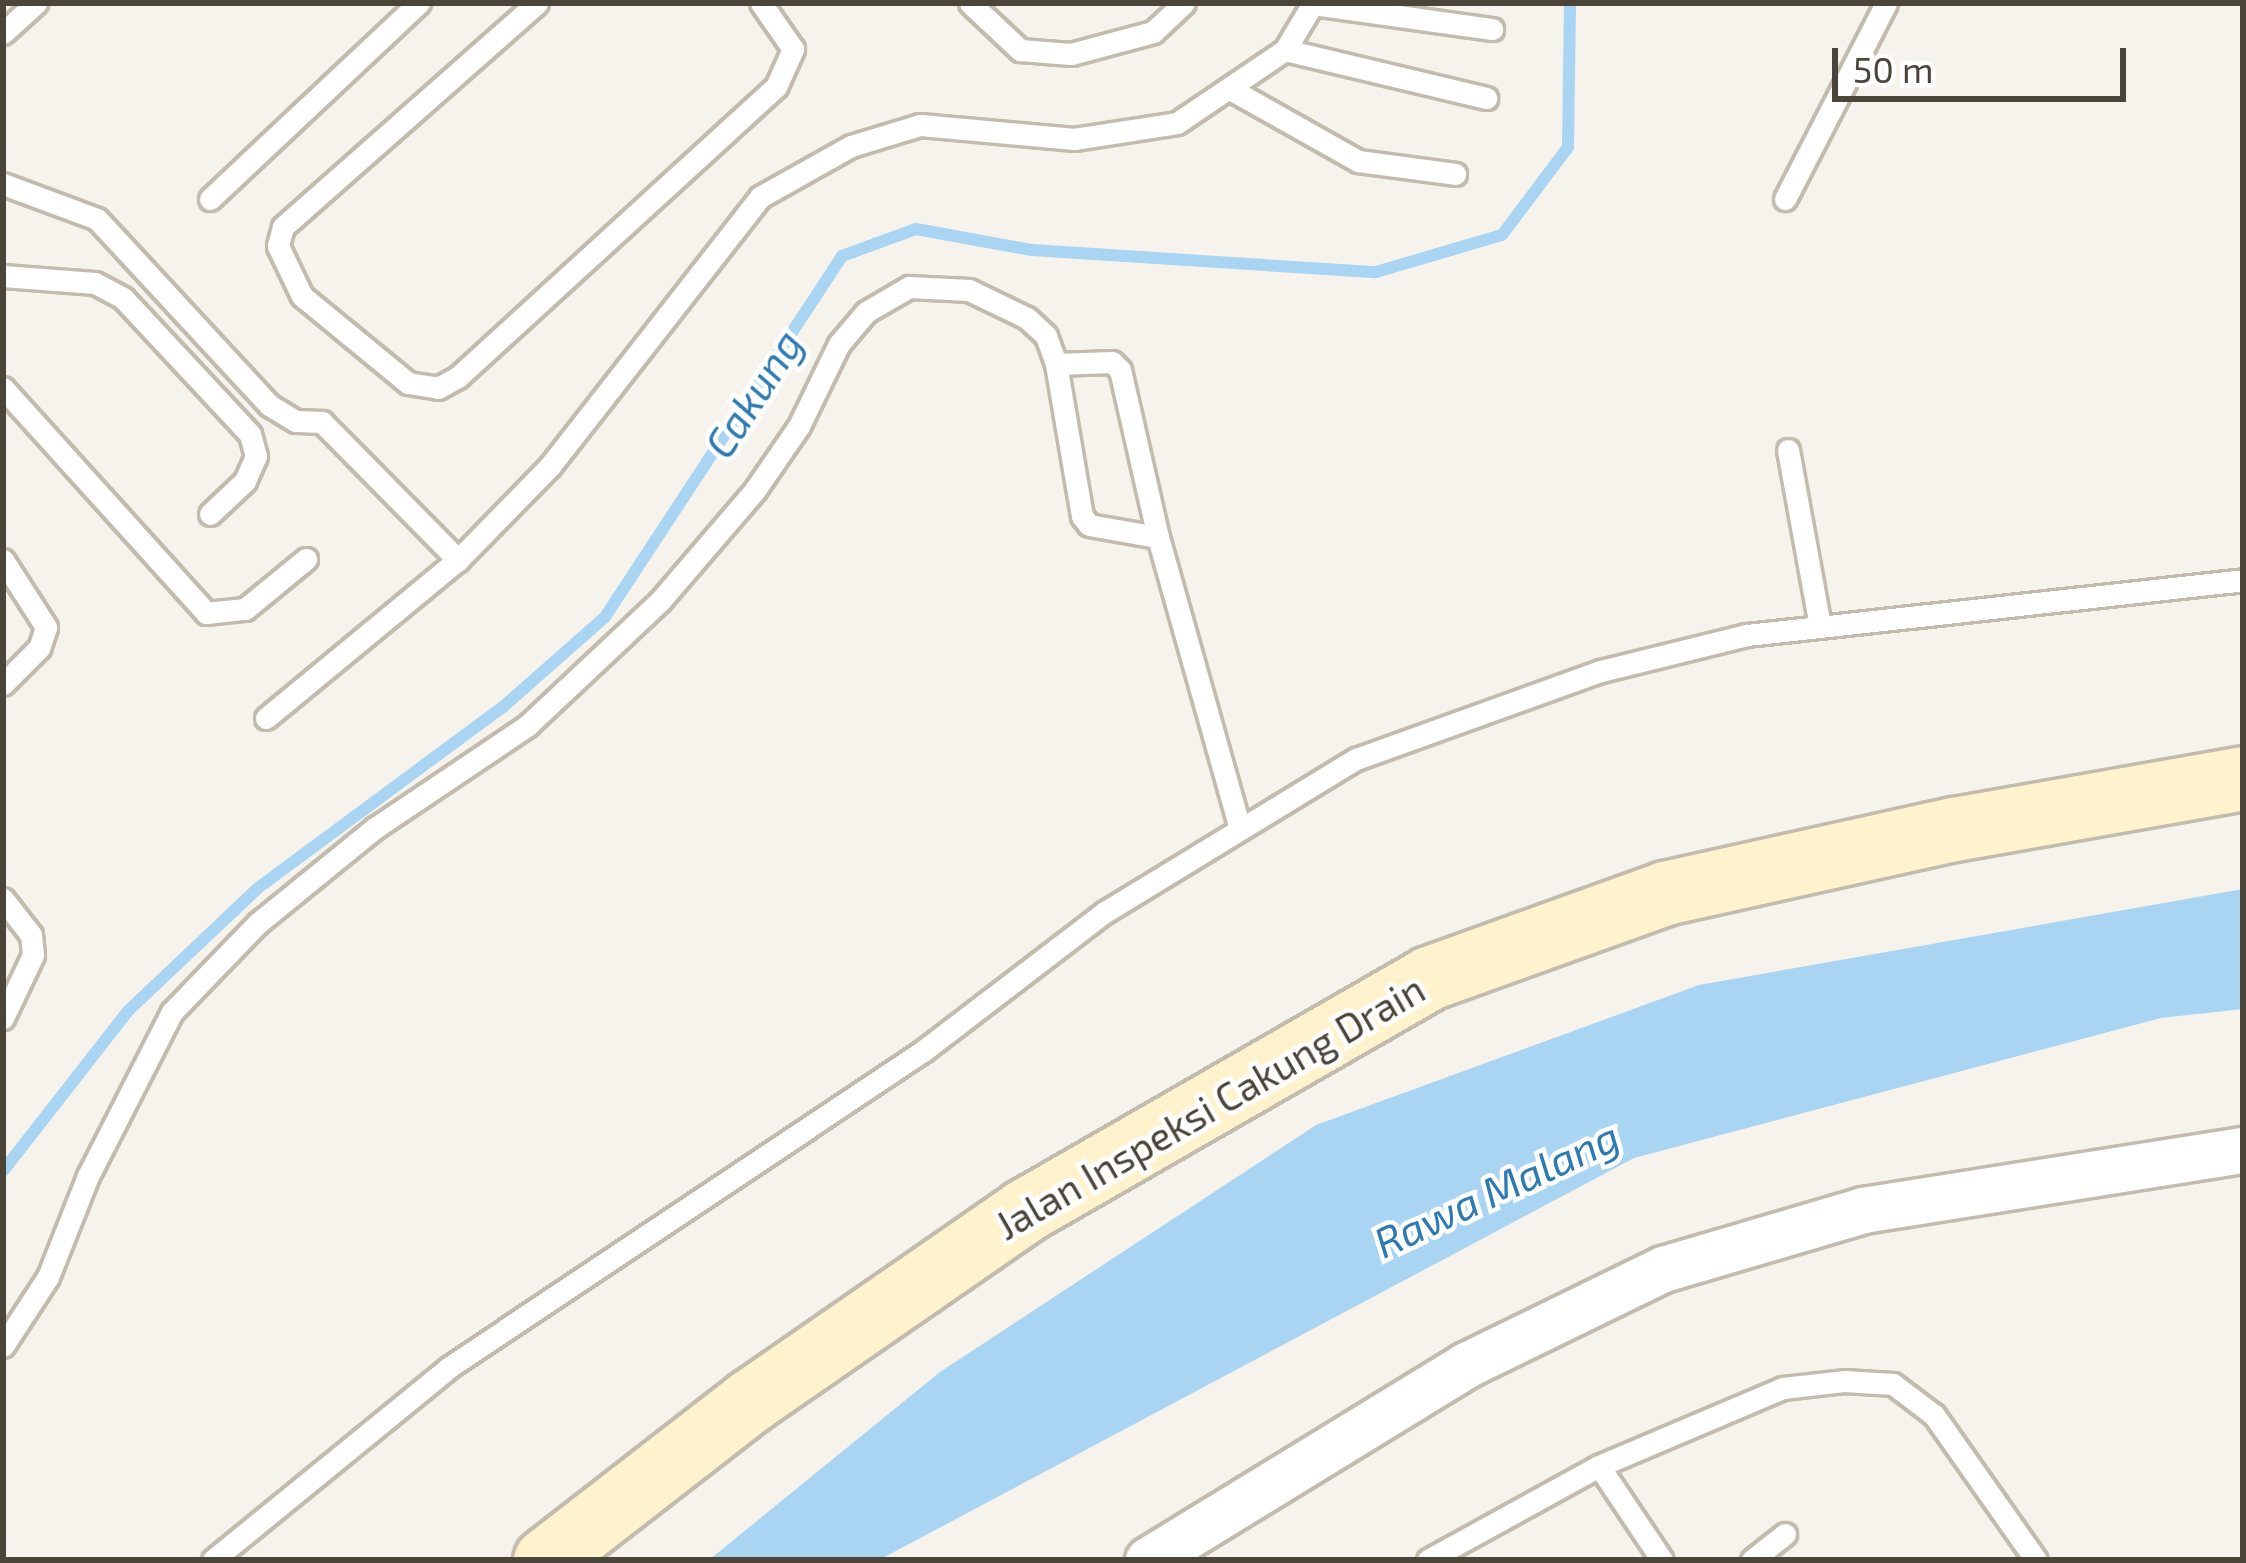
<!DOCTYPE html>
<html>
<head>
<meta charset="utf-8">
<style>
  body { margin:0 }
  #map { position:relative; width:2246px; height:1563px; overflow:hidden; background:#f6f3ec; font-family:"Exo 2",sans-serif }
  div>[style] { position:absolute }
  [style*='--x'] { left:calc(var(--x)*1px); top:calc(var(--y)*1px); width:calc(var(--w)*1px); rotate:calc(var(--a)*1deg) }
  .water>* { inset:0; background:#a9d4f2 }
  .stream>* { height:12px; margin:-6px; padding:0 6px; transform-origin:6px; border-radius:6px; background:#a9d4f2 }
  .roads { filter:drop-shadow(3px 0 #c2bbae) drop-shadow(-3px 0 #c2bbae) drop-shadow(0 3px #c2bbae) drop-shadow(0 -3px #c2bbae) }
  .lane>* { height:21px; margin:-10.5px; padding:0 10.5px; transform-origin:10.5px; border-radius:10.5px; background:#fff }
  .street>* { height:45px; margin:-22.5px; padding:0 22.5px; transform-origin:22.5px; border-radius:22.5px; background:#fff }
  .secondary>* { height:63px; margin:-31.5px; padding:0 31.5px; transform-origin:31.5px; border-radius:31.5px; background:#fff3cd }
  span { translate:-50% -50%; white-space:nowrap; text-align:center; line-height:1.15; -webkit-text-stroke:9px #fff; paint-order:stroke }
  .street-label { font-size:39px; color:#4b4439 }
  .water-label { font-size:42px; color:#2e7ab2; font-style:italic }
  .frame { position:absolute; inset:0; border:6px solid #4b4439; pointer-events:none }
  .scale { position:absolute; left:1832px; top:48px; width:294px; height:54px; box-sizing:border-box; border:6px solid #4b4439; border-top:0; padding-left:15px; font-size:36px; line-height:42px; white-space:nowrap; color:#4b4439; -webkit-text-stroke:9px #fff; paint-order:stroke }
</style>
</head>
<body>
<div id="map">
  <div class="water">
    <i style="clip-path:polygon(2243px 889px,2243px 1009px,2161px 1018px,1634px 1158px,879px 1560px,709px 1560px,940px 1372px,1316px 1125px,1699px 985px)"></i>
  </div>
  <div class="stream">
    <i style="--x:3;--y:1171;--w:204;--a:-52"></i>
    <i style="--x:129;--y:1010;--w:178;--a:-43.4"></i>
    <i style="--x:258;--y:888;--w:305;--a:-36.5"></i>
    <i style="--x:503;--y:707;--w:136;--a:-41.4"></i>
    <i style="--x:605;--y:617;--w:432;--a:-56.7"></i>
    <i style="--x:842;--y:256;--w:79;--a:-20"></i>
    <i style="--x:916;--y:229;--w:118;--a:10.3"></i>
    <i style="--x:1032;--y:250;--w:345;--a:3.7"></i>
    <i style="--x:1376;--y:272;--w:131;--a:-16.4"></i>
    <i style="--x:1502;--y:235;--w:110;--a:-53.1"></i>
    <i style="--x:1568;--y:147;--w:144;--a:-89.2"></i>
  </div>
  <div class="roads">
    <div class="lane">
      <i style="--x:537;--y:3;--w:339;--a:138.6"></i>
      <i style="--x:283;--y:227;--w:20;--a:105"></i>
      <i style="--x:278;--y:246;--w:55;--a:64.4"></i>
      <i style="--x:302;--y:296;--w:137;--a:39.4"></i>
      <i style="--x:408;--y:383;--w:30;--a:9"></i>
      <i style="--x:438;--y:388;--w:23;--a:-29"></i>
      <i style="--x:458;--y:377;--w:430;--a:-42.4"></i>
      <i style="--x:776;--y:87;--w:42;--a:-65.9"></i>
      <i style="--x:793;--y:49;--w:56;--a:-124.8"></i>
      <i style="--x:970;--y:3;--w:69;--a:43.2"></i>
      <i style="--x:1020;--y:50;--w:51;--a:4.5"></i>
      <i style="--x:1071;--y:54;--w:85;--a:-15"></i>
      <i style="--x:1153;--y:32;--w:42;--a:-43.1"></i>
      <i style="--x:1313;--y:4;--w:181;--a:8"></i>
      <i style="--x:3;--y:33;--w:45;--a:-42.3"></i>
      <i style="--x:1285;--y:50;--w:207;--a:13.4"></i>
      <i style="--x:1232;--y:90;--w:145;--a:29.4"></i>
      <i style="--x:1358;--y:161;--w:98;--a:7.6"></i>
      <i style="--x:3;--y:184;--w:100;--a:20.4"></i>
      <i style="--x:97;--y:219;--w:253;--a:47.2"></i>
      <i style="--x:269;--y:405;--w:31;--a:31"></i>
      <i style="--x:296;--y:421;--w:26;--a:2"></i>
      <i style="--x:322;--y:422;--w:194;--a:45.4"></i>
      <i style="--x:210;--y:199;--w:287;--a:-43.2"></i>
      <i style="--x:1785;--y:199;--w:220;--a:-62.7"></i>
      <i style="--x:3;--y:276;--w:92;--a:4.4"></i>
      <i style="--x:95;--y:283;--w:32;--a:28"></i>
      <i style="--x:123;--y:298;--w:186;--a:47"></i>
      <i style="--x:250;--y:434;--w:23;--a:75"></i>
      <i style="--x:256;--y:456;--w:27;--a:114"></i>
      <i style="--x:245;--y:481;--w:48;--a:136.7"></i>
      <i style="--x:3;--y:388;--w:303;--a:47.9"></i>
      <i style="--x:206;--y:613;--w:39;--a:-6"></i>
      <i style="--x:245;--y:609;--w:79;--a:-39.3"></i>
      <i style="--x:1788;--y:450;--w:174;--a:79.7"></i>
      <i style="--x:1158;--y:537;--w:300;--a:74.3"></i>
      <i style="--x:3;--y:560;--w:80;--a:57.3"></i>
      <i style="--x:46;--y:627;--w:22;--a:108"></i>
      <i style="--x:39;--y:648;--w:51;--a:135"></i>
      <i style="--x:266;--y:718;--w:249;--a:-39.5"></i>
      <i style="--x:458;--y:560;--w:132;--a:-45.6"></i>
      <i style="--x:550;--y:466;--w:341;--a:-52"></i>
      <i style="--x:760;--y:197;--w:104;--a:-29.3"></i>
      <i style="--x:851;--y:146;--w:72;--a:-16.9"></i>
      <i style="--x:920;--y:125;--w:155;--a:5.2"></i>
      <i style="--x:1074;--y:139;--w:104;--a:-8.8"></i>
      <i style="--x:1177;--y:123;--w:130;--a:-34.1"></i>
      <i style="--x:1285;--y:50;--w:55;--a:-59.2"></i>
      <i style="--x:3;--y:899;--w:46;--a:52.1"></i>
      <i style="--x:31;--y:935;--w:20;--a:84"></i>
      <i style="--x:33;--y:955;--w:70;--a:115.5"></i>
      <i style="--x:3;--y:1346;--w:82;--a:-56.9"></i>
      <i style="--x:48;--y:1277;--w:109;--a:-68.4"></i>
      <i style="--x:88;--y:1176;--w:184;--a:-62.9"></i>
      <i style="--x:172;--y:1012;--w:124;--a:-46"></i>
      <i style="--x:258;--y:923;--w:151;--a:-39.1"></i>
      <i style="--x:375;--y:828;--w:184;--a:-33.9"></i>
      <i style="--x:528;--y:725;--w:181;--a:-43.2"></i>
      <i style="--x:660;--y:601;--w:146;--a:-49.4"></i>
      <i style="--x:755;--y:490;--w:78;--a:-55.5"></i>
      <i style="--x:799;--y:426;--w:91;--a:-64"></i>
      <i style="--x:839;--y:344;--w:42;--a:-49.8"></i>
      <i style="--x:866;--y:312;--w:50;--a:-30.2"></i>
      <i style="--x:909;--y:287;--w:60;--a:2.9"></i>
      <i style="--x:969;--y:290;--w:64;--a:25.8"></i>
      <i style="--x:1027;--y:318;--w:26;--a:43"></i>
      <i style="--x:1046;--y:336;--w:30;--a:70"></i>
      <i style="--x:1056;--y:364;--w:154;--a:80.3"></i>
      <i style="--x:1082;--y:516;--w:11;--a:52"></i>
      <i style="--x:1089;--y:525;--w:70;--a:9.9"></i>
      <i style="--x:1158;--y:537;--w:171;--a:-102.8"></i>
      <i style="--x:1120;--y:370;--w:11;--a:-135"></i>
      <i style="--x:1112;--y:362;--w:56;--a:178"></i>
      <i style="--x:1599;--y:1466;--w:113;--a:56.2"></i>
      <i style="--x:213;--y:1560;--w:303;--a:-39.2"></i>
      <i style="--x:448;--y:1368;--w:571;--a:-33.72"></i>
      <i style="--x:923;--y:1051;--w:229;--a:-37.4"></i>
      <i style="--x:1105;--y:912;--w:294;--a:-31.4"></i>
      <i style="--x:1356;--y:759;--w:260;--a:-19.8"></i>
      <i style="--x:1601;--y:671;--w:150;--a:-13.9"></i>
      <i style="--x:1747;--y:635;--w:499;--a:-6.3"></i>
      <i style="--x:1428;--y:1560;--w:195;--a:-28.8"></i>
      <i style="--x:1599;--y:1466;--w:200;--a:-23"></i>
      <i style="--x:1783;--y:1388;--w:61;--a:-6.5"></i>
      <i style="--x:1844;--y:1381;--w:49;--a:3.5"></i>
      <i style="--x:1893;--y:1384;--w:51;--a:37.1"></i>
      <i style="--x:1934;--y:1415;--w:177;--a:54.9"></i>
      <i style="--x:1752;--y:1560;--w:42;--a:-38.2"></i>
    </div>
    <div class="street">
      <i style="--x:1148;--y:1560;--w:373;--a:-31.5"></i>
      <i style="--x:1466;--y:1365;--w:219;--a:-26"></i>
      <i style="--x:1663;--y:1269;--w:209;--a:-16.4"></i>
      <i style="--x:1863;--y:1210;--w:385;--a:-9"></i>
    </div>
    <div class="secondary">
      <i style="--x:545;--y:1560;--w:259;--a:-37.8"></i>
      <i style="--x:750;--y:1401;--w:333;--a:-34.7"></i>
      <i style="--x:1024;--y:1211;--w:467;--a:-29.9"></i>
      <i style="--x:1429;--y:978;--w:251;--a:-19.8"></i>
      <i style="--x:1665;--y:893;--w:296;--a:-12.5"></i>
      <i style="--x:1954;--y:829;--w:293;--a:-10"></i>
    </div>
  </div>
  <div class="street-label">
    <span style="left:1210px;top:1107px;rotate:-30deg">Jalan Inspeksi Cakung Drain</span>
  </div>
  <div class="water-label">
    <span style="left:752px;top:393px;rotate:-57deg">Cakung</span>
    <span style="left:1496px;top:1188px;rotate:-25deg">Rawa Malang</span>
  </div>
  <div class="frame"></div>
  <div class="scale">50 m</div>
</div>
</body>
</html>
